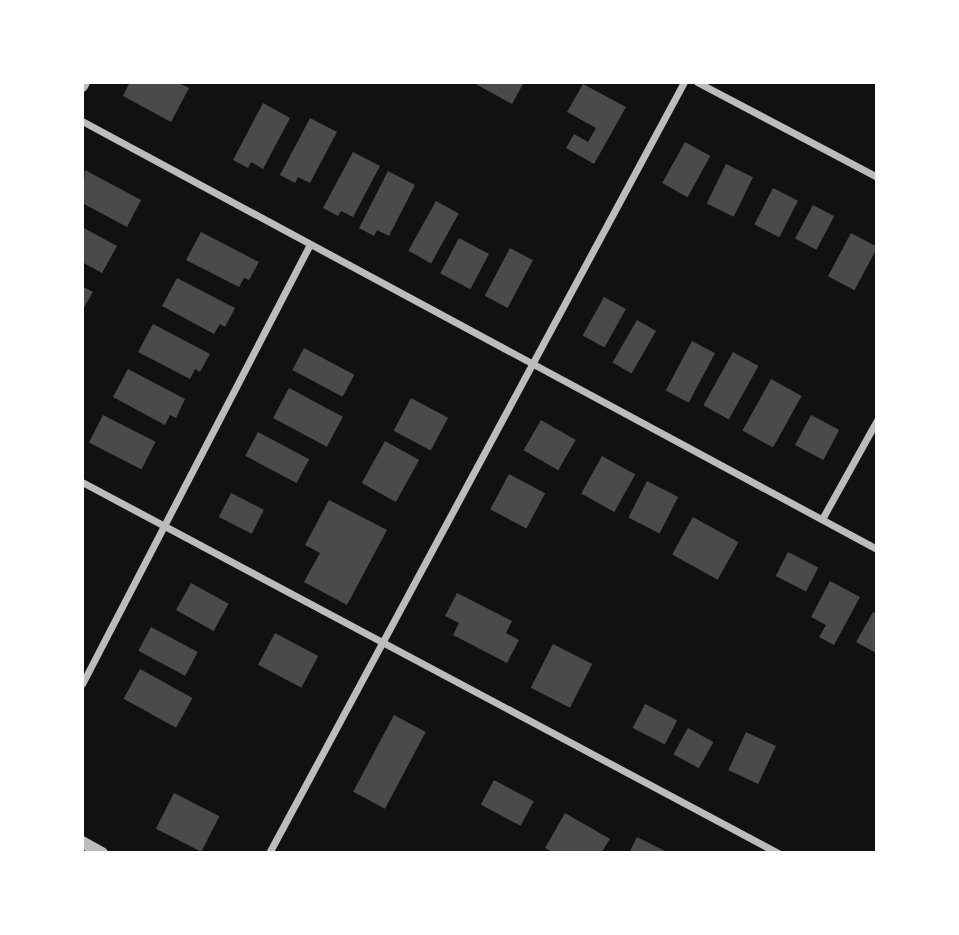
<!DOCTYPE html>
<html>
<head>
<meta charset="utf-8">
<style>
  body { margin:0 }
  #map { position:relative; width:959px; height:935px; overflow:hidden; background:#111; font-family:"Work Sans",sans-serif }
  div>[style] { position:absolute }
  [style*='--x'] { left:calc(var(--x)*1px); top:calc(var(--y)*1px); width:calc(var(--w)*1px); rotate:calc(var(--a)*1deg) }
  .building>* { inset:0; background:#4a4a4a; transform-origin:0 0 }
  .minor>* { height:7px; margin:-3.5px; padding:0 3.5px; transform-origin:3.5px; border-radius:3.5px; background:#bcbcbc }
  .tertiary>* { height:12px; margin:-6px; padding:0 6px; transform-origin:6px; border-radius:6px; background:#bcbcbc }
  span { translate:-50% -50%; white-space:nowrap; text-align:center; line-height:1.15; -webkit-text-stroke:6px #fff; paint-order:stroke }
  .frame { position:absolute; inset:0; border:84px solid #fff; pointer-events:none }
</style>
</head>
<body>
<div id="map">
  <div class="building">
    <i style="clip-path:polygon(130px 82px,177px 82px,189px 88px,171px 122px,123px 96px)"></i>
    <i style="clip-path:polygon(472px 82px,524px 82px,512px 104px)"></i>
    <i style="clip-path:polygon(583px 84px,626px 107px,594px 164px,566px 148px,574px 134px,588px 142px,596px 128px,567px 112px)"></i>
    <i style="clip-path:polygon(263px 103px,290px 118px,263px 169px,251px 162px,248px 168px,233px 160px)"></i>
    <i style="clip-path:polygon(310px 118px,337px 132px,310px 183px,298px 177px,295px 183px,280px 175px)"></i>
    <i style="left:685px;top:142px;width:29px;height:47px;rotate:29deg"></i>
    <i style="clip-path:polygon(353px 152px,380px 166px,353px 217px,341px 211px,338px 216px,323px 208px)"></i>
    <i style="left:726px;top:164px;width:30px;height:44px;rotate:26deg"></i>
    <i style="clip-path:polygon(85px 170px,141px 200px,127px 227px,82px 203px)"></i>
    <i style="clip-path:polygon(388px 171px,415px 185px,389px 236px,377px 230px,374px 236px,359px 228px)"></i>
    <i style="left:773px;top:188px;width:28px;height:41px;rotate:27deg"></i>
    <i style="left:436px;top:201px;width:26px;height:57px;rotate:29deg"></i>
    <i style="left:813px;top:205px;width:24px;height:38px;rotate:28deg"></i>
    <i style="clip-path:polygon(82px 227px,117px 246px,102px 273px,82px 262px)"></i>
    <i style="clip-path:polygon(201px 232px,259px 262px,249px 280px,244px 278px,239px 287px,186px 260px)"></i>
    <i style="left:851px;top:233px;width:30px;height:49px;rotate:28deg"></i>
    <i style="left:459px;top:238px;width:34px;height:40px;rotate:28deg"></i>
    <i style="left:510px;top:248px;width:26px;height:54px;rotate:28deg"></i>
    <i style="clip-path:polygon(177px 278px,235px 308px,225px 327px,220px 324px,214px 334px,162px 306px)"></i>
    <i style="clip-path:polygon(82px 286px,93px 292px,82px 311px)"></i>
    <i style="left:604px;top:297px;width:25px;height:44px;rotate:29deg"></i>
    <i style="left:637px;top:320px;width:22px;height:49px;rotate:30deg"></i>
    <i style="clip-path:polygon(153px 324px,210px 354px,200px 372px,195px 369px,190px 379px,138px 352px)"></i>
    <i style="left:692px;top:341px;width:26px;height:56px;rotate:28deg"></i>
    <i style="left:304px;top:348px;width:57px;height:25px;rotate:28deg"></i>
    <i style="left:733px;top:352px;width:29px;height:61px;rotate:29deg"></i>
    <i style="clip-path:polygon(128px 369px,185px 399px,176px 418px,170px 415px,165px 425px,113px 397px)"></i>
    <i style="left:771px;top:379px;width:35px;height:59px;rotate:29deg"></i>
    <i style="left:289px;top:388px;width:61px;height:34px;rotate:28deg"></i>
    <i style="left:411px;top:398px;width:42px;height:37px;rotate:28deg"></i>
    <i style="left:103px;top:415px;width:59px;height:31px;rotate:27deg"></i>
    <i style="left:811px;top:415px;width:32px;height:34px;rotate:28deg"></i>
    <i style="left:541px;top:420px;width:40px;height:35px;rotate:30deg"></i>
    <i style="left:258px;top:432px;width:58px;height:27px;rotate:28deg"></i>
    <i style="left:385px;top:441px;width:39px;height:48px;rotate:29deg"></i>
    <i style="left:602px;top:456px;width:38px;height:43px;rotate:29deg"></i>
    <i style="left:509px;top:474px;width:41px;height:40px;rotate:28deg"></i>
    <i style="left:647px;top:481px;width:35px;height:41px;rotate:27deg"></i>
    <i style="left:231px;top:493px;width:37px;height:27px;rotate:27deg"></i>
    <i style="clip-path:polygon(329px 500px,387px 530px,347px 605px,304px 582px,320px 553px,305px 545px)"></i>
    <i style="left:693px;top:517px;width:52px;height:43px;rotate:29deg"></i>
    <i style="left:788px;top:552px;width:34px;height:27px;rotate:27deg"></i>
    <i style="clip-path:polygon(830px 581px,860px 597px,834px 645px,819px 637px,826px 625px,811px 617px)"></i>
    <i style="left:191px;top:583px;width:43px;height:31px;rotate:29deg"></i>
    <i style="clip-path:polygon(457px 593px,512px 621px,506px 633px,519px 640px,507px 663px,453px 635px,459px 623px,445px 616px)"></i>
    <i style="clip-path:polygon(873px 612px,877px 614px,876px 653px,856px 642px)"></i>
    <i style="left:151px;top:627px;width:53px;height:27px;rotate:28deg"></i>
    <i style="left:275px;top:633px;width:49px;height:36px;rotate:28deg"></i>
    <i style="left:553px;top:644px;width:44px;height:49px;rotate:27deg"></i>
    <i style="left:140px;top:669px;width:60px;height:34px;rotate:29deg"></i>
    <i style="left:645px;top:704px;width:36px;height:27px;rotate:27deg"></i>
    <i style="left:394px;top:715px;width:36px;height:87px;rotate:28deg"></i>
    <i style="left:688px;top:728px;width:29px;height:30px;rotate:29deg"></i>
    <i style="left:746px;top:732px;width:33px;height:42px;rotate:25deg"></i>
    <i style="left:494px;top:780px;width:45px;height:28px;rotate:28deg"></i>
    <i style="left:174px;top:793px;width:51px;height:40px;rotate:27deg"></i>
    <i style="clip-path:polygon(565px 813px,610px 839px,601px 853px,554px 853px,545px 848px)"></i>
    <i style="clip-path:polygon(637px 837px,669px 853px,629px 853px)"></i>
  </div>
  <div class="minor">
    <i style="--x:697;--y:82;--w:204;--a:27.8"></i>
    <i style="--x:82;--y:121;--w:903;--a:28.3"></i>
    <i style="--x:82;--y:482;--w:789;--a:28.06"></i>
    <i style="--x:822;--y:519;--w:113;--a:-60.9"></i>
    <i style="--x:82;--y:684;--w:493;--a:-62.6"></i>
    <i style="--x:269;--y:853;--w:876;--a:-61.71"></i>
  </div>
  <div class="tertiary">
    <i style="--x:82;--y:86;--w:4;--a:-63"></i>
    <i style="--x:82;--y:842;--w:23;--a:29"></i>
  </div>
  <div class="frame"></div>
</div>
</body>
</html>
